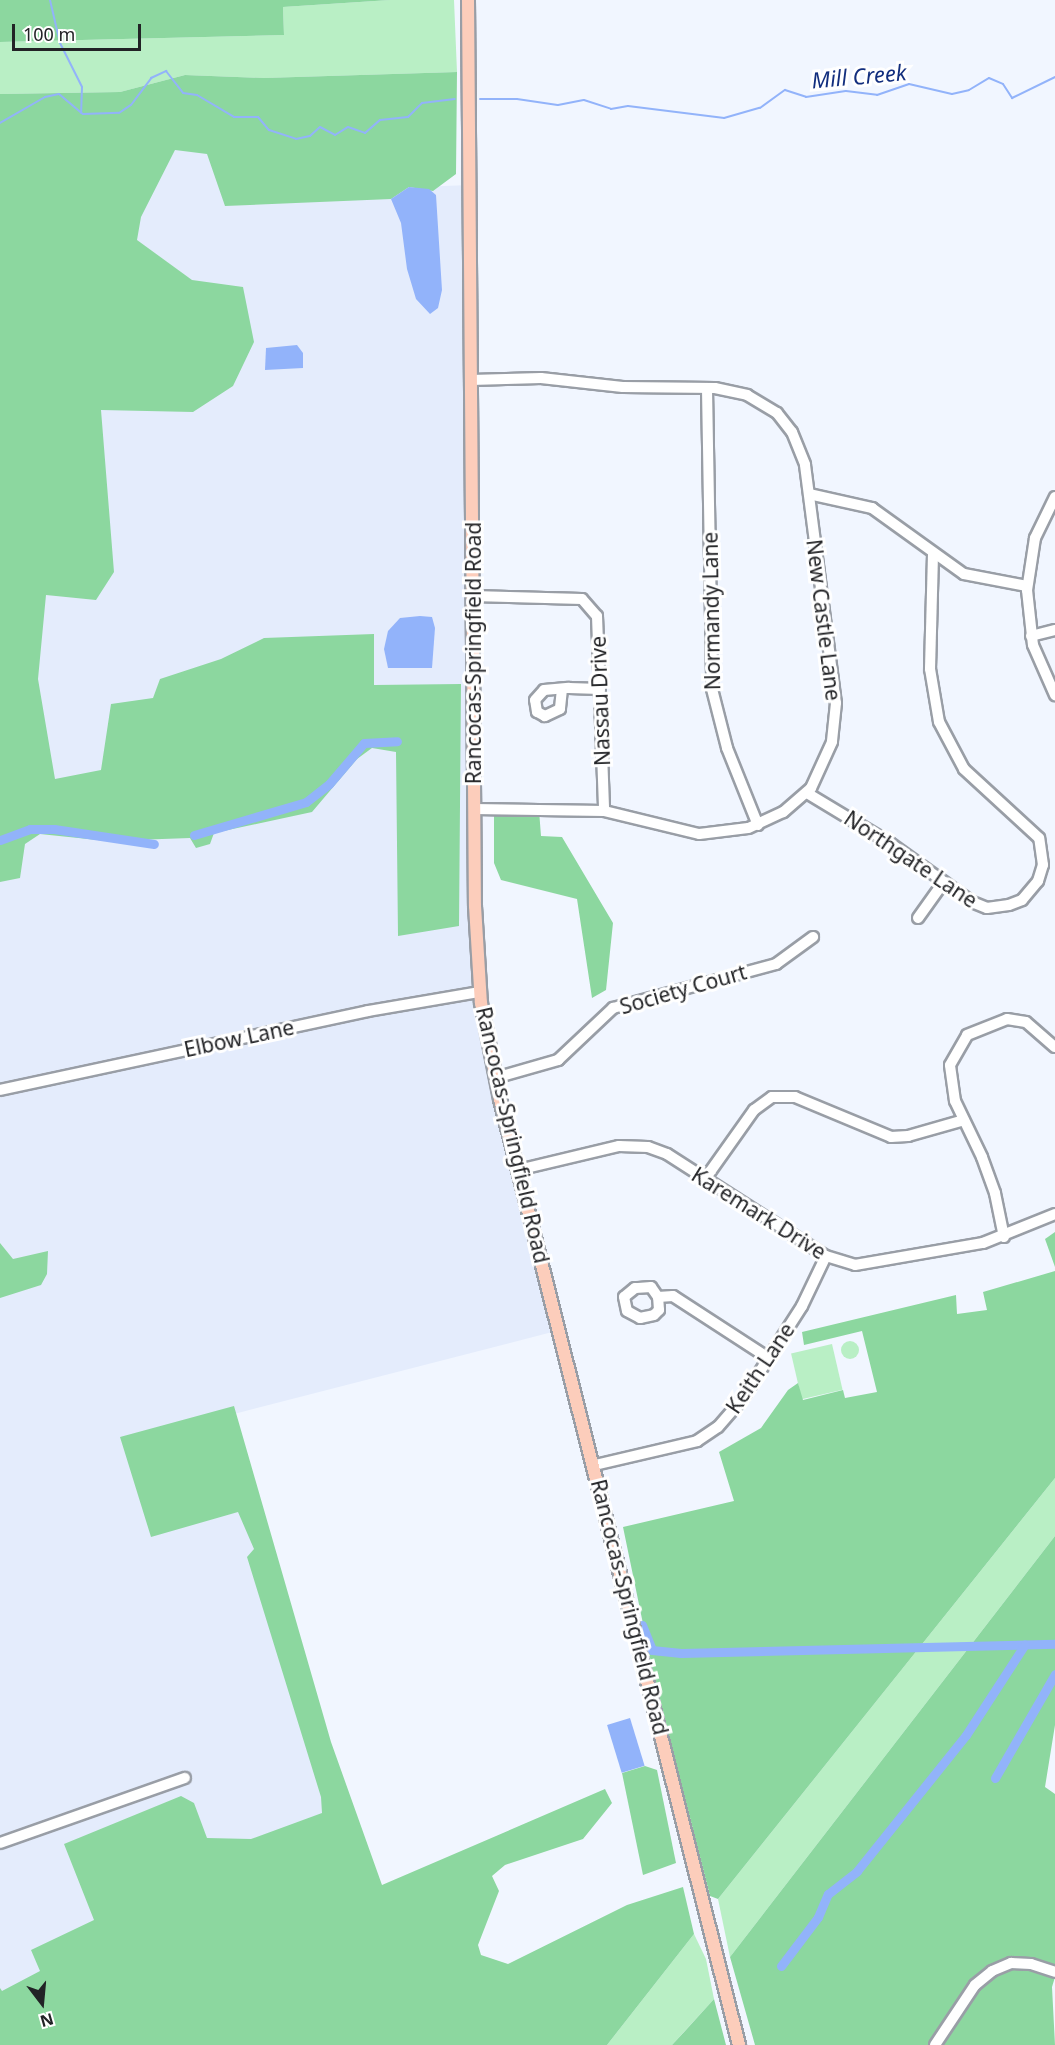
<!DOCTYPE html>
<html>
<head>
<meta charset="utf-8">
<style>
  body { margin:0 }
  #map { position:relative; width:1055px; height:2045px; overflow:hidden; background:#f1f6ff; font-family:"Noto Sans",sans-serif }
  div>[style] { position:absolute }
  [style*='--x'] { left:calc(var(--x)*1px); top:calc(var(--y)*1px); width:calc(var(--w)*1px); rotate:calc(var(--a)*1deg) }
  .built>* { inset:0; background:#e4ecfc }
  .green>* { inset:0; background:#b9efc5; transform-origin:0 0 }
  .round { border-radius:50% }
  .forest>* { inset:0; background:#8cd79f }
  .water>* { inset:0; background:#92b3fa; transform-origin:0 0 }
  .stream>* { height:2px; margin:-1px; padding:0 1px; transform-origin:1px; border-radius:1px; background:#92b3fa }
  .canal>* { height:9px; margin:-4.5px; padding:0 4.5px; transform-origin:4.5px; border-radius:4.5px; background:#92b3fa }
  .roads { filter:drop-shadow(2px 0 #999ea6) drop-shadow(-2px 0 #999ea6) drop-shadow(0 2px #999ea6) drop-shadow(0 -2px #999ea6) }
  .minor>* { height:10px; margin:-5px; padding:0 5px; transform-origin:5px; border-radius:5px; background:#fff }
  .major>* { height:12px; margin:-6px; padding:0 6px; transform-origin:6px; border-radius:6px; background:#fccdbb }
  span { translate:-50% -50%; white-space:nowrap; text-align:center; line-height:1.15; -webkit-text-stroke:6px #fff; paint-order:stroke }
  .street-label { font-size:21px; color:#222326 }
  .water-label { font-size:22px; color:#122e7e; font-style:italic }
  .north { position:absolute; left:12px; top:1973px; width:60px; height:60px; -webkit-text-stroke:4px #fff; paint-order:stroke; rotate:164deg; font-size:16px; font-weight:700; line-height:24px; text-align:center; color:#222326 }
  .north::after { content:''; display:block; margin:auto; width:21px; height:27px; background:#222326; clip-path:polygon(50% 0,100% 100%,50% 72%,0 100%) }
  .scale { position:absolute; left:12px; top:24px; width:129px; height:27px; box-sizing:border-box; border:3px solid #222326; border-top:0; padding-left:8px; font-size:18px; line-height:21px; white-space:nowrap; color:#222326; -webkit-text-stroke:4px #fff; paint-order:stroke }
</style>
</head>
<body>
<div id="map">
  <div class="built">
    <i style="clip-path:polygon(189px 138px,222px 161px,232px 194px,470px 185px,481px 1003px,560px 1330px,234px 1414px,365px 1878px,0 2045px,0 266px,166px 145px)"></i>
  </div>
  <div class="green">
    <i style="clip-path:polygon(390px 0,454px 0,457px 72px,264px 78px,185px 75px,120px 92px,0 94px,0 42px,284px 35px,283px 7px)"></i>
    <i class="round" style="left:841px;top:1341px;width:18px;height:18px"></i>
    <i style="left:832px;top:1344px;width:47px;height:42px;rotate:77deg"></i>
    <i style="clip-path:polygon(1055px 1478px,1055px 1536px,730px 1957px,718px 1899px)"></i>
    <i style="clip-path:polygon(694px 1934px,706px 1959px,714px 1999px,672px 2045px,607px 2045px)"></i>
  </div>
  <div class="forest">
    <i style="clip-path:polygon(0 0,390px 0,283px 7px,284px 35px,0 42px)"></i>
    <i style="clip-path:polygon(457px 72px,456px 174px,433px 191px,409px 187px,391px 199px,225px 206px,207px 154px,175px 150px,141px 217px,137px 240px,192px 280px,243px 287px,254px 342px,233px 386px,193px 412px,101px 410px,114px 572px,96px 600px,46px 595px,38px 679px,55px 779px,101px 770px,111px 704px,153px 698px,160px 679px,221px 659px,264px 638px,374px 634px,374px 685px,461px 684px,459px 926px,398px 936px,396px 752px,372px 748px,357px 759px,312px 812px,214px 833px,210px 844px,196px 848px,190px 838px,107px 841px,40px 834px,25px 844px,20px 878px,0 882px,0 94px,120px 92px,185px 75px,264px 78px)"></i>
    <i style="clip-path:polygon(494px 810px,539px 810px,541px 836px,562px 837px,613px 923px,606px 990px,592px 998px,577px 899px,501px 880px,494px 863px)"></i>
    <i style="clip-path:polygon(1055px 1232px,1055px 1267px,1045px 1239px)"></i>
    <i style="clip-path:polygon(0 1243px,13px 1259px,48px 1251px,47px 1274px,41px 1285px,0 1298px)"></i>
    <i style="clip-path:polygon(1055px 1271px,1055px 1478px,718px 1899px,710px 1896px,654px 1677px,623px 1527px,734px 1501px,719px 1452px,761px 1428px,788px 1390px,798px 1383px,803px 1400px,843px 1390px,845px 1398px,877px 1392px,862px 1331px,804px 1345px,802px 1332px,956px 1295px,957px 1314px,987px 1310px,983px 1292px)"></i>
    <i style="clip-path:polygon(234px 1406px,331px 1742px,382px 1885px,605px 1789px,612px 1803px,583px 1839px,505px 1865px,492px 1876px,499px 1891px,478px 1945px,481px 1955px,508px 1964px,627px 1905px,683px 1887px,694px 1934px,607px 2045px,0 2045px,0 1988px,2px 1991px,40px 1971px,31px 1950px,94px 1920px,64px 1844px,181px 1796px,194px 1803px,207px 1838px,251px 1839px,322px 1813px,321px 1797px,247px 1557px,254px 1549px,238px 1512px,151px 1537px,120px 1437px)"></i>
    <i style="clip-path:polygon(1055px 1536px,1055px 1725px,1045px 1787px,1055px 1794px,1055px 1977px,1052px 1987px,1055px 2045px,755px 2045px,730px 1957px)"></i>
    <i style="clip-path:polygon(645px 1766px,657px 1770px,676px 1863px,643px 1875px,622px 1773px)"></i>
    <i style="clip-path:polygon(714px 1999px,726px 2045px,672px 2045px,685px 2031px)"></i>
  </div>
  <div class="water">
    <i style="clip-path:polygon(409px 187px,429px 189px,436px 195px,442px 290px,438px 308px,430px 314px,416px 299px,407px 269px,401px 223px,391px 199px)"></i>
    <i style="clip-path:polygon(297px 345px,303px 353px,303px 368px,265px 370px,266px 348px)"></i>
    <i style="clip-path:polygon(420px 616px,432px 617px,435px 628px,432px 668px,388px 668px,384px 649px,388px 631px,400px 618px)"></i>
    <i style="left:630px;top:1718px;width:50px;height:24px;rotate:73deg"></i>
  </div>
  <div class="stream">
    <i style="--x:50;--y:0;--w:44;--a:76.9"></i>
    <i style="--x:60;--y:43;--w:49;--a:63.4"></i>
    <i style="--x:82;--y:87;--w:26;--a:92"></i>
    <i style="--x:480;--y:99;--w:37;--a:0"></i>
    <i style="--x:517;--y:99;--w:41;--a:8.3"></i>
    <i style="--x:558;--y:105;--w:26;--a:-11"></i>
    <i style="--x:584;--y:100;--w:28;--a:18"></i>
    <i style="--x:611;--y:109;--w:17;--a:-10"></i>
    <i style="--x:628;--y:106;--w:97;--a:7.1"></i>
    <i style="--x:724;--y:118;--w:37;--a:-16"></i>
    <i style="--x:760;--y:108;--w:31;--a:-36"></i>
    <i style="--x:785;--y:90;--w:22;--a:18"></i>
    <i style="--x:806;--y:97;--w:40;--a:-8.5"></i>
    <i style="--x:846;--y:91;--w:31;--a:7"></i>
    <i style="--x:877;--y:95;--w:34;--a:-19"></i>
    <i style="--x:909;--y:84;--w:44;--a:13.1"></i>
    <i style="--x:952;--y:94;--w:17;--a:-13"></i>
    <i style="--x:969;--y:90;--w:23;--a:-31"></i>
    <i style="--x:989;--y:78;--w:15;--a:23"></i>
    <i style="--x:1003;--y:84;--w:17;--a:57"></i>
    <i style="--x:1012;--y:98;--w:48;--a:-26"></i>
    <i style="--x:0;--y:123;--w:52;--a:-30"></i>
    <i style="--x:45;--y:97;--w:14;--a:-12"></i>
    <i style="--x:59;--y:94;--w:31;--a:40"></i>
    <i style="--x:83;--y:114;--w:36;--a:-2"></i>
    <i style="--x:119;--y:113;--w:14;--a:-34"></i>
    <i style="--x:131;--y:105;--w:34;--a:-53"></i>
    <i style="--x:151;--y:78;--w:17;--a:-25"></i>
    <i style="--x:166;--y:71;--w:28;--a:52"></i>
    <i style="--x:183;--y:93;--w:14;--a:8"></i>
    <i style="--x:197;--y:95;--w:43;--a:30.7"></i>
    <i style="--x:234;--y:117;--w:24;--a:0"></i>
    <i style="--x:258;--y:117;--w:17;--a:50"></i>
    <i style="--x:269;--y:130;--w:28;--a:18"></i>
    <i style="--x:296;--y:139;--w:14;--a:-12"></i>
    <i style="--x:310;--y:136;--w:13;--a:-42"></i>
    <i style="--x:320;--y:127;--w:17;--a:28"></i>
    <i style="--x:335;--y:135;--w:15;--a:-32"></i>
    <i style="--x:348;--y:127;--w:18;--a:19"></i>
    <i style="--x:365;--y:133;--w:20;--a:-41"></i>
    <i style="--x:380;--y:120;--w:28;--a:-6"></i>
    <i style="--x:408;--y:117;--w:20;--a:-45"></i>
    <i style="--x:422;--y:103;--w:33;--a:-7"></i>
  </div>
  <div class="canal">
    <i style="--x:194;--y:835;--w:117;--a:-16.4"></i>
    <i style="--x:306;--y:802;--w:29;--a:-38"></i>
    <i style="--x:329;--y:784;--w:54;--a:-49.5"></i>
    <i style="--x:364;--y:743;--w:33;--a:-3"></i>
    <i style="--x:0;--y:840;--w:32;--a:-20"></i>
    <i style="--x:30;--y:829;--w:24;--a:0"></i>
    <i style="--x:54;--y:829;--w:101;--a:8.5"></i>
    <i style="--x:642;--y:1625;--w:27;--a:68"></i>
    <i style="--x:652;--y:1650;--w:29;--a:6"></i>
    <i style="--x:681;--y:1653;--w:374;--a:-1.4"></i>
    <i style="--x:995;--y:1778;--w:120;--a:-60"></i>
    <i style="--x:781;--y:1966;--w:61;--a:-52.9"></i>
    <i style="--x:818;--y:1917;--w:25;--a:-67"></i>
    <i style="--x:828;--y:1894;--w:37;--a:-38"></i>
    <i style="--x:857;--y:1871;--w:174;--a:-51.3"></i>
    <i style="--x:966;--y:1735;--w:108;--a:-57"></i>
  </div>
  <div class="roads">
    <div class="minor">
      <i style="--x:471;--y:380;--w:70;--a:-1.6"></i>
      <i style="--x:541;--y:378;--w:82;--a:6.3"></i>
      <i style="--x:623;--y:387;--w:92;--a:0.6"></i>
      <i style="--x:715;--y:388;--w:33;--a:12"></i>
      <i style="--x:747;--y:395;--w:35;--a:31"></i>
      <i style="--x:777;--y:413;--w:24;--a:52"></i>
      <i style="--x:792;--y:432;--w:35;--a:68"></i>
      <i style="--x:805;--y:465;--w:240;--a:82.6"></i>
      <i style="--x:836;--y:703;--w:39;--a:96"></i>
      <i style="--x:832;--y:742;--w:51;--a:114.5"></i>
      <i style="--x:811;--y:788;--w:37;--a:139"></i>
      <i style="--x:783;--y:812;--w:38;--a:155"></i>
      <i style="--x:748;--y:828;--w:49;--a:173"></i>
      <i style="--x:699;--y:834;--w:98;--a:-166.4"></i>
      <i style="--x:604;--y:811;--w:130;--a:-179.1"></i>
      <i style="--x:707;--y:389;--w:300;--a:89"></i>
      <i style="--x:712;--y:689;--w:61;--a:75.7"></i>
      <i style="--x:727;--y:748;--w:83;--a:68.1"></i>
      <i style="--x:809;--y:494;--w:65;--a:12.5"></i>
      <i style="--x:872;--y:508;--w:113;--a:35.7"></i>
      <i style="--x:964;--y:574;--w:64;--a:10.8"></i>
      <i style="--x:1055;--y:497;--w:46;--a:116"></i>
      <i style="--x:1035;--y:538;--w:53;--a:98.7"></i>
      <i style="--x:1027;--y:590;--w:55;--a:83.8"></i>
      <i style="--x:1033;--y:645;--w:55;--a:66.3"></i>
      <i style="--x:473;--y:596;--w:109;--a:1.6"></i>
      <i style="--x:582;--y:599;--w:23;--a:49"></i>
      <i style="--x:597;--y:616;--w:195;--a:87.9"></i>
      <i style="--x:1031;--y:636;--w:25;--a:-14"></i>
      <i style="--x:562;--y:689;--w:20;--a:96"></i>
      <i style="--x:560;--y:709;--w:17;--a:155"></i>
      <i style="--x:545;--y:716;--w:9;--a:-153"></i>
      <i style="--x:537;--y:712;--w:12;--a:-99"></i>
      <i style="--x:535;--y:700;--w:13;--a:-48"></i>
      <i style="--x:544;--y:690;--w:25;--a:-5"></i>
      <i style="--x:569;--y:688;--w:31;--a:2"></i>
      <i style="--x:807;--y:793;--w:97;--a:31.1"></i>
      <i style="--x:890;--y:843;--w:101;--a:35.7"></i>
      <i style="--x:972;--y:902;--w:16;--a:22"></i>
      <i style="--x:987;--y:908;--w:22;--a:-8"></i>
      <i style="--x:1009;--y:905;--w:14;--a:-21"></i>
      <i style="--x:1022;--y:900;--w:25;--a:-50"></i>
      <i style="--x:1038;--y:881;--w:17;--a:-73"></i>
      <i style="--x:1043;--y:865;--w:27;--a:-98"></i>
      <i style="--x:1039;--y:838;--w:102;--a:-137.4"></i>
      <i style="--x:964;--y:769;--w:53;--a:-118"></i>
      <i style="--x:939;--y:722;--w:54;--a:-99.6"></i>
      <i style="--x:930;--y:669;--w:116;--a:-88.5"></i>
      <i style="--x:918;--y:918;--w:43;--a:-54.5"></i>
      <i style="--x:495;--y:1078;--w:66;--a:-15.9"></i>
      <i style="--x:558;--y:1060;--w:76;--a:-43.4"></i>
      <i style="--x:613;--y:1008;--w:169;--a:-15.1"></i>
      <i style="--x:776;--y:964;--w:46;--a:-36.1"></i>
      <i style="--x:0;--y:1090;--w:376;--a:-12.1"></i>
      <i style="--x:368;--y:1011;--w:113;--a:-9.7"></i>
      <i style="--x:518;--y:1170;--w:104;--a:-13.4"></i>
      <i style="--x:619;--y:1146;--w:29;--a:2"></i>
      <i style="--x:648;--y:1147;--w:20;--a:20"></i>
      <i style="--x:667;--y:1154;--w:189;--a:32.7"></i>
      <i style="--x:826;--y:1256;--w:30;--a:17"></i>
      <i style="--x:855;--y:1265;--w:130;--a:-9.8"></i>
      <i style="--x:983;--y:1243;--w:78;--a:-21.9"></i>
      <i style="--x:705;--y:1179;--w:85;--a:-54.6"></i>
      <i style="--x:754;--y:1110;--w:22;--a:-36"></i>
      <i style="--x:772;--y:1097;--w:23;--a:0"></i>
      <i style="--x:795;--y:1097;--w:104;--a:22.6"></i>
      <i style="--x:891;--y:1137;--w:17;--a:-3"></i>
      <i style="--x:908;--y:1136;--w:58;--a:-15.9"></i>
      <i style="--x:1004;--y:1237;--w:45;--a:-101.6"></i>
      <i style="--x:995;--y:1193;--w:38;--a:-110"></i>
      <i style="--x:982;--y:1157;--w:62;--a:-115.7"></i>
      <i style="--x:955;--y:1101;--w:36;--a:-98"></i>
      <i style="--x:950;--y:1065;--w:34;--a:-60"></i>
      <i style="--x:967;--y:1035;--w:43;--a:-21.8"></i>
      <i style="--x:1007;--y:1019;--w:19;--a:9"></i>
      <i style="--x:1026;--y:1022;--w:38;--a:41"></i>
      <i style="--x:658;--y:1297;--w:12;--a:-125"></i>
      <i style="--x:651;--y:1287;--w:16;--a:176"></i>
      <i style="--x:635;--y:1288;--w:14;--a:141"></i>
      <i style="--x:624;--y:1297;--w:14;--a:78"></i>
      <i style="--x:627;--y:1311;--w:15;--a:28"></i>
      <i style="--x:640;--y:1318;--w:14;--a:-12"></i>
      <i style="--x:654;--y:1315;--w:7;--a:-45"></i>
      <i style="--x:659;--y:1310;--w:13;--a:-94"></i>
      <i style="--x:658;--y:1297;--w:15;--a:-4"></i>
      <i style="--x:673;--y:1296;--w:112;--a:33"></i>
      <i style="--x:595;--y:1465;--w:105;--a:-13.2"></i>
      <i style="--x:697;--y:1441;--w:25;--a:-34"></i>
      <i style="--x:718;--y:1427;--w:38;--a:-49"></i>
      <i style="--x:743;--y:1398;--w:109;--a:-57.3"></i>
      <i style="--x:802;--y:1306;--w:55;--a:-64.4"></i>
      <i style="--x:0;--y:1843;--w:196;--a:-19.4"></i>
      <i style="--x:935;--y:2045;--w:72;--a:-56.3"></i>
      <i style="--x:975;--y:1985;--w:22;--a:-39"></i>
      <i style="--x:992;--y:1971;--w:21;--a:-23"></i>
      <i style="--x:1011;--y:1963;--w:20;--a:3"></i>
      <i style="--x:1031;--y:1964;--w:25;--a:18"></i>
    </div>
    <div class="major">
      <i style="--x:468;--y:0;--w:906;--a:89.56"></i>
      <i style="--x:475;--y:906;--w:97;--a:86.5"></i>
      <i style="--x:481;--y:1003;--w:98;--a:78.8"></i>
      <i style="--x:500;--y:1099;--w:976;--a:75.82"></i>
    </div>
  </div>
  <div class="street-label">
    <span style="left:711px;top:611px;rotate:-91deg">Normandy Lane</span>
    <span style="left:824px;top:620px;rotate:83deg">New Castle Lane</span>
    <span style="left:473px;top:653px;rotate:-90deg">Rancocas-Springfield Road</span>
    <span style="left:600px;top:701px;rotate:-92deg">Nassau Drive</span>
    <span style="left:911px;top:859px;rotate:34deg">Northgate Lane</span>
    <span style="left:683px;top:989px;rotate:-16deg">Society Court</span>
    <span style="left:239px;top:1038px;rotate:-12deg">Elbow Lane</span>
    <span style="left:513px;top:1135px;rotate:77deg">Rancocas-Springfield Road</span>
    <span style="left:759px;top:1213px;rotate:32deg">Karemark Drive</span>
    <span style="left:760px;top:1368px;rotate:-56deg">Keith Lane</span>
    <span style="left:630px;top:1607px;rotate:76deg">Rancocas-Springfield Road</span>
  </div>
  <div class="water-label">
    <span style="left:859px;top:76px;rotate:-5deg">Mill Creek</span>
  </div>
  <div class="north">N</div>
  <div class="scale">100 m</div>
</div>
</body>
</html>
